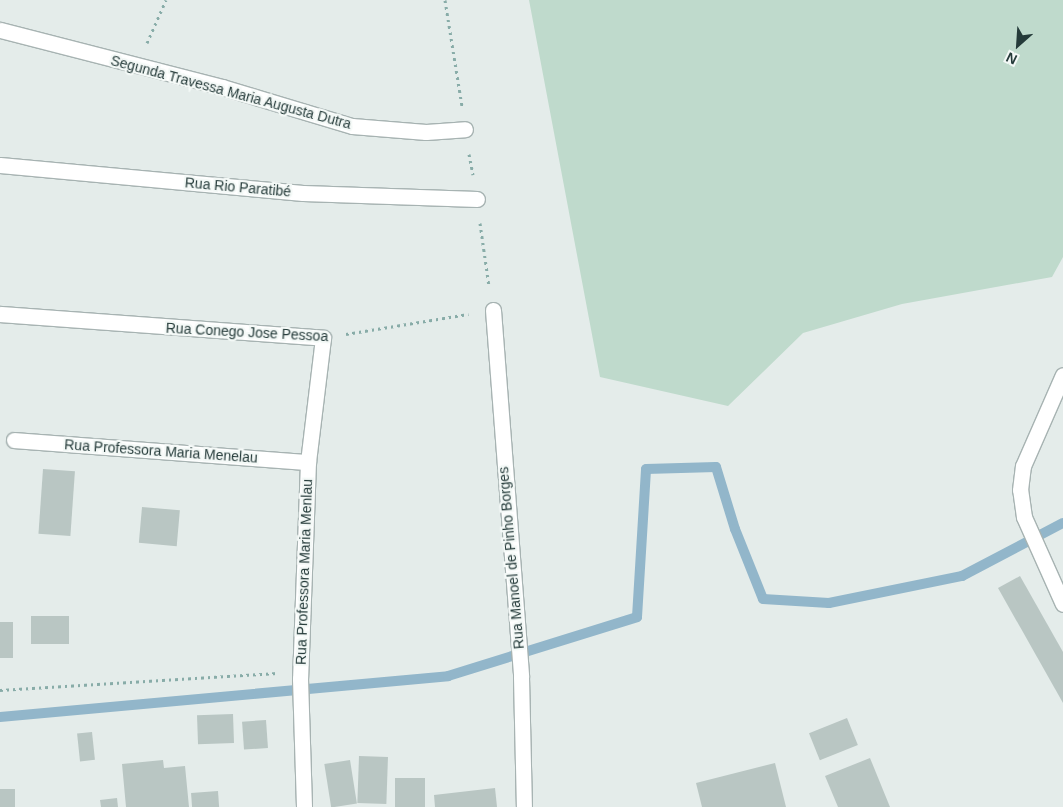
<!DOCTYPE html>
<html>
<head>
<meta charset="utf-8">
<style>
  body { margin:0 }
  #map { position:relative; width:1063px; height:807px; overflow:hidden; background:#e4ecea; font-family:Arial,sans-serif }
  div>[style] { position:absolute }
  [style*='--x'] { left:calc(var(--x)*1px); top:calc(var(--y)*1px); width:calc(var(--w)*1px); rotate:calc(var(--a)*1deg) }
  .green>* { inset:0; background:#bfdacc }
  .stream>* { height:10px; margin:-5px; padding:0 5px; transform-origin:5px; border-radius:5px; background:#92b6ca }
  .building>* { inset:0; background:#b9c6c3; transform-origin:0 0 }
  .path>* { height:3px; margin-top:-1.5px; transform-origin:0; background:repeating-linear-gradient(90deg,#88aca8 0 2.5px,transparent 0 6.5px) }
  .roads { filter:drop-shadow(1px 0 #a7b3b2) drop-shadow(-1px 0 #a7b3b2) drop-shadow(0 1px #a7b3b2) drop-shadow(0 -1px #a7b3b2) }
  .lane>* { height:15px; margin:-7.5px; padding:0 7.5px; transform-origin:7.5px; border-radius:7.5px; background:#fff }
  .street>* { height:15px; margin:-7.5px; padding:0 7.5px; transform-origin:7.5px; border-radius:7.5px; background:#fff }
  span { translate:-50% -50%; white-space:nowrap; text-align:center; line-height:1.15; -webkit-text-stroke:4.5px #f4f9f7; paint-order:stroke }
  .street-label { font-size:14px; color:#253b3a }
  .north { position:absolute; left:993px; top:20px; width:50px; height:50px; -webkit-text-stroke:4px #f4f9f7; paint-order:stroke; rotate:206deg; font-size:14px; font-weight:700; line-height:20px; text-align:center; color:#253b3a }
  .north::after { content:''; display:block; margin:auto; width:18px; height:22px; background:#253b3a; clip-path:polygon(50% 0,100% 100%,50% 72%,0 100%) }
</style>
</head>
<body>
<div id="map">
  <div class="green">
    <i style="clip-path:polygon(529px 0,1063px 0,1063px 257px,1052px 277px,902px 304px,803px 333px,728px 406px,600px 377px)"></i>
  </div>
  <div class="stream">
    <i style="--x:0;--y:717;--w:450;--a:-5.2"></i>
    <i style="--x:448;--y:676;--w:198;--a:-17.3"></i>
    <i style="--x:637;--y:617;--w:148;--a:-86.5"></i>
    <i style="--x:646;--y:469;--w:70;--a:-1.6"></i>
    <i style="--x:716;--y:467;--w:65;--a:73"></i>
    <i style="--x:735;--y:529;--w:75;--a:68.2"></i>
    <i style="--x:763;--y:599;--w:66;--a:3.5"></i>
    <i style="--x:829;--y:603;--w:136;--a:-11.5"></i>
    <i style="--x:962;--y:576;--w:114;--a:-27.7"></i>
  </div>
  <div class="building">
    <i style="left:43px;top:469px;width:32px;height:65px;rotate:4deg"></i>
    <i style="left:142px;top:507px;width:38px;height:36px;rotate:5deg"></i>
    <i style="clip-path:polygon(1020px 576px,1063px 652px,1063px 703px,998px 588px)"></i>
    <i style="left:69px;top:616px;width:28px;height:38px;rotate:90deg"></i>
    <i style="left:0;top:622px;width:13px;height:36px"></i>
    <i style="left:233px;top:714px;width:29px;height:36px;rotate:88deg"></i>
    <i style="left:847px;top:718px;width:29px;height:41px;rotate:68deg"></i>
    <i style="left:266px;top:720px;width:28px;height:24px;rotate:86deg"></i>
    <i style="left:92px;top:732px;width:28px;height:15px;rotate:84deg"></i>
    <i style="left:359px;top:756px;width:29px;height:47px;rotate:2deg"></i>
    <i style="clip-path:polygon(870px 758px,890px 807px,838px 807px,825px 776px)"></i>
    <i style="clip-path:polygon(163px 760px,164px 768px,185px 766px,189px 807px,126px 807px,122px 764px)"></i>
    <i style="left:350px;top:760px;width:44px;height:26px;rotate:81deg"></i>
    <i style="clip-path:polygon(775px 763px,786px 807px,702px 807px,696px 783px)"></i>
    <i style="left:395px;top:778px;width:30px;height:29px"></i>
    <i style="clip-path:polygon(495px 788px,497px 807px,435px 807px,434px 795px)"></i>
    <i style="left:0;top:789px;width:15px;height:18px"></i>
    <i style="left:218px;top:791px;width:16px;height:27px;rotate:86deg"></i>
    <i style="clip-path:polygon(117px 798px,118px 807px,101px 807px,100px 800px)"></i>
  </div>
  <div class="path">
    <i style="--x:445;--y:0;--w:107;--a:80.9"></i>
    <i style="--x:147;--y:43;--w:47;--a:-66.2"></i>
    <i style="--x:469;--y:154;--w:21;--a:79"></i>
    <i style="--x:480;--y:223;--w:64;--a:81.9"></i>
    <i style="--x:346;--y:334;--w:124;--a:-9.3"></i>
    <i style="--x:0;--y:690;--w:278;--a:-3.5"></i>
  </div>
  <div class="roads">
    <div class="lane">
      <i style="--x:1024;--y:517;--w:27;--a:-98"></i>
      <i style="--x:1020;--y:490;--w:24;--a:-83"></i>
      <i style="--x:1023;--y:466;--w:99;--a:-66.3"></i>
    </div>
    <div class="street">
      <i style="--x:0;--y:30;--w:229;--a:14.4"></i>
      <i style="--x:222;--y:87;--w:136;--a:16.7"></i>
      <i style="--x:352;--y:126;--w:74;--a:4.6"></i>
      <i style="--x:426;--y:132;--w:39;--a:-4"></i>
      <i style="--x:0;--y:165;--w:304;--a:5.3"></i>
      <i style="--x:303;--y:193;--w:174;--a:2"></i>
      <i style="--x:493;--y:310;--w:368;--a:85.6"></i>
      <i style="--x:521;--y:677;--w:130;--a:88.7"></i>
      <i style="--x:0;--y:314;--w:324;--a:4.2"></i>
      <i style="--x:323;--y:338;--w:125;--a:96.9"></i>
      <i style="--x:308;--y:462;--w:217;--a:92.1"></i>
      <i style="--x:300;--y:679;--w:128;--a:88.2"></i>
      <i style="--x:14;--y:440;--w:295;--a:4.3"></i>
      <i style="--x:1024;--y:517;--w:95;--a:65.9"></i>
    </div>
  </div>
  <div class="street-label">
    <span style="left:231px;top:92px;rotate:15deg">Segunda Travessa Maria Augusta Dutra</span>
    <span style="left:238px;top:187px;rotate:5deg">Rua Rio Paratibé</span>
    <span style="left:247px;top:332px;rotate:3deg">Rua Conego Jose Pessoa</span>
    <span style="left:161px;top:451px;rotate:4deg">Rua Professora Maria Menelau</span>
    <span style="left:511px;top:558px;rotate:-95deg">Rua Manoel de Pinho Borges</span>
    <span style="left:304px;top:572px;rotate:-88deg">Rua Professora Maria Menlau</span>
  </div>
  <div class="north">N</div>
</div>
</body>
</html>
